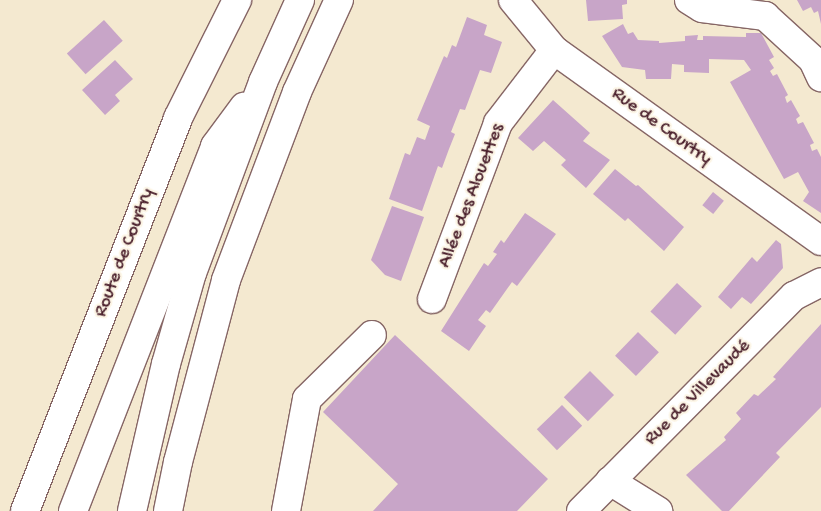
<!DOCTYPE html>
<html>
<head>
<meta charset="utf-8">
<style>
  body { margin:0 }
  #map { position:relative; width:821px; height:511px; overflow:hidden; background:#f4e9d0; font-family:"Gochi Hand",sans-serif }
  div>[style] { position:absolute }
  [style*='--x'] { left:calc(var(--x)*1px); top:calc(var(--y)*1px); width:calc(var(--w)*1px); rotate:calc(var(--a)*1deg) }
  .building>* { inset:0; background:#c8a5c8; transform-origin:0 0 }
  .roads { filter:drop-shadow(1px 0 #866665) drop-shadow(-1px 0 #866665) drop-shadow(0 1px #866665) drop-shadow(0 -1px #866665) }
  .minor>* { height:28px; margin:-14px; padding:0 14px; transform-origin:14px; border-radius:14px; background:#fff }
  .highway>* { height:28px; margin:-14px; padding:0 14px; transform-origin:14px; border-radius:14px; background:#fff }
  span { translate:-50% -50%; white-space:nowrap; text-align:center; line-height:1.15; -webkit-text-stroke:4.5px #fcf5e5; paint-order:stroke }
  .street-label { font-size:19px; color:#4a1f2b }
</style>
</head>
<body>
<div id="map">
  <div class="building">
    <i style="clip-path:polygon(586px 0,627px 0,627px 4px,622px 5px,623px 19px,588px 21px)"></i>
    <i style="clip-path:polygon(797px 0,821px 0,821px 24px,818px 11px,814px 13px,811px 7px,803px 11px)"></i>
    <i style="clip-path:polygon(467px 17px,487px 25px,484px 35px,502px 42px,491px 73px,480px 70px,465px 110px,460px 109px,451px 132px,455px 134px,449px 149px,442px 168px,438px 166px,422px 211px,389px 199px,405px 153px,410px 155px,417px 137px,425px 140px,430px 126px,417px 120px,444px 56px,447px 58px,452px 45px,456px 47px)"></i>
    <i style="left:104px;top:20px;width:28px;height:50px;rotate:48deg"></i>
    <i style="clip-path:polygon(623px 24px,628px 34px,633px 32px,638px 40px,659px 41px,659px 43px,685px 41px,685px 36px,698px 35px,697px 40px,703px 40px,703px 36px,746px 37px,746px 33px,761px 33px,774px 57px,769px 60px,774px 68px,770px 71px,773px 76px,777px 74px,788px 95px,785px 97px,787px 103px,791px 100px,800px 116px,796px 119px,798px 124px,803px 122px,814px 143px,810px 145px,812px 151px,817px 149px,821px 157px,821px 213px,803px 201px,809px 192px,798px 172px,784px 179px,730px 82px,751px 70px,744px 60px,709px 59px,709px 73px,684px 72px,684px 65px,672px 64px,671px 79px,646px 79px,645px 70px,622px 67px,602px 36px)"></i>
    <i style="clip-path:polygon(115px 60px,133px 79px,115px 95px,120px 101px,105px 115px,82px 90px)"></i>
    <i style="clip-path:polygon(553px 100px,590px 133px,583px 141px,610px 160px,586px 188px,561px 165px,566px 160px,544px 141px,533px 151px,518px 138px)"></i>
    <i style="clip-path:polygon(615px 169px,636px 186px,638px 185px,684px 227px,664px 251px,628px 218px,625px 221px,593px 194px)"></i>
    <i style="left:713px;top:192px;width:14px;height:17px;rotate:39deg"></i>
    <i style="clip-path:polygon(392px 206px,424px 217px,401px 281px,385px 275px,371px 260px)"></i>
    <i style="clip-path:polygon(525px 213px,556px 234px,517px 286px,512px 282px,490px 313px,486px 310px,478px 320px,486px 326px,469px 351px,441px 331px,484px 263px,488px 266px,497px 254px,493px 252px,501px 240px,504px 243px)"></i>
    <i style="clip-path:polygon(776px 240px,781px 244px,783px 268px,751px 304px,742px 297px,731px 309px,718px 297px,752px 257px,757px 262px)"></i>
    <i style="left:677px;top:283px;width:34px;height:39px;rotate:43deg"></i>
    <i style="clip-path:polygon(821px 324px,821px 407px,776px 453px,780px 457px,729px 511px,722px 511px,686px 475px,726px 440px,724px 437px,741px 419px,736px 413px,754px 394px,758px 396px,776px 379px,773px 377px)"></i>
    <i style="left:638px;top:332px;width:29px;height:33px;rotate:44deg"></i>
    <i style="clip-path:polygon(395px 335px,548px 479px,517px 511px,373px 511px,398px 484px,323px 412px)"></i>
    <i style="left:590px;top:371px;width:34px;height:37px;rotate:45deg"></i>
    <i style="left:562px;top:405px;width:29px;height:35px;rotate:46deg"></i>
  </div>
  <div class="roads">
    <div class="minor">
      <i style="--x:513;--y:0;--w:65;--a:50.6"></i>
      <i style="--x:554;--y:50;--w:328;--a:35.6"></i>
      <i style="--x:689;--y:0;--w:15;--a:32"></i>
      <i style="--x:702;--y:8;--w:64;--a:7.2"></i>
      <i style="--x:765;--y:16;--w:65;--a:42.5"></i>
      <i style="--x:813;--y:60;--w:19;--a:65"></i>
      <i style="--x:432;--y:299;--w:188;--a:-69.4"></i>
      <i style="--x:498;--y:123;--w:92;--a:-52.5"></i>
      <i style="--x:610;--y:481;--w:57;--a:32"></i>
      <i style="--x:25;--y:511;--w:422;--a:-68.7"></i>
      <i style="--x:178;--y:118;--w:132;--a:-63.4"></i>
      <i style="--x:286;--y:511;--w:114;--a:-79.4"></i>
      <i style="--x:307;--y:399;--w:91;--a:-44.6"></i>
      <i style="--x:581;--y:511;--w:303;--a:-45.3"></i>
      <i style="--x:794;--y:296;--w:30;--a:-27"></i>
    </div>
    <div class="highway">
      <i style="--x:73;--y:511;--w:392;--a:-68.7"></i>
      <i style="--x:215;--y:146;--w:49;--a:-53.4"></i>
      <i style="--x:132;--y:511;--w:151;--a:-77"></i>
      <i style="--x:166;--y:364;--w:95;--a:-74.1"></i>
      <i style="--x:192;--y:273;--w:204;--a:-69.6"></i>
      <i style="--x:263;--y:82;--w:90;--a:-65.7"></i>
      <i style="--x:168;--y:511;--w:50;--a:-78.5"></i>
      <i style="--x:178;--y:462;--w:188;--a:-75.2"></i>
      <i style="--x:226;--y:280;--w:201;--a:-69.3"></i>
      <i style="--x:297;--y:92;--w:101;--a:-65.5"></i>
    </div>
  </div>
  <div class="street-label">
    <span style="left:661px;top:127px;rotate:36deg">Rue de Courtry</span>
    <span style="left:472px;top:196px;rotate:-69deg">Allée des Alouettes</span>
    <span style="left:125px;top:253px;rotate:-69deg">Route de Courtry</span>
    <span style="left:698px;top:393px;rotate:-45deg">Rue de Villevaudé</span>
  </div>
</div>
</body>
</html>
